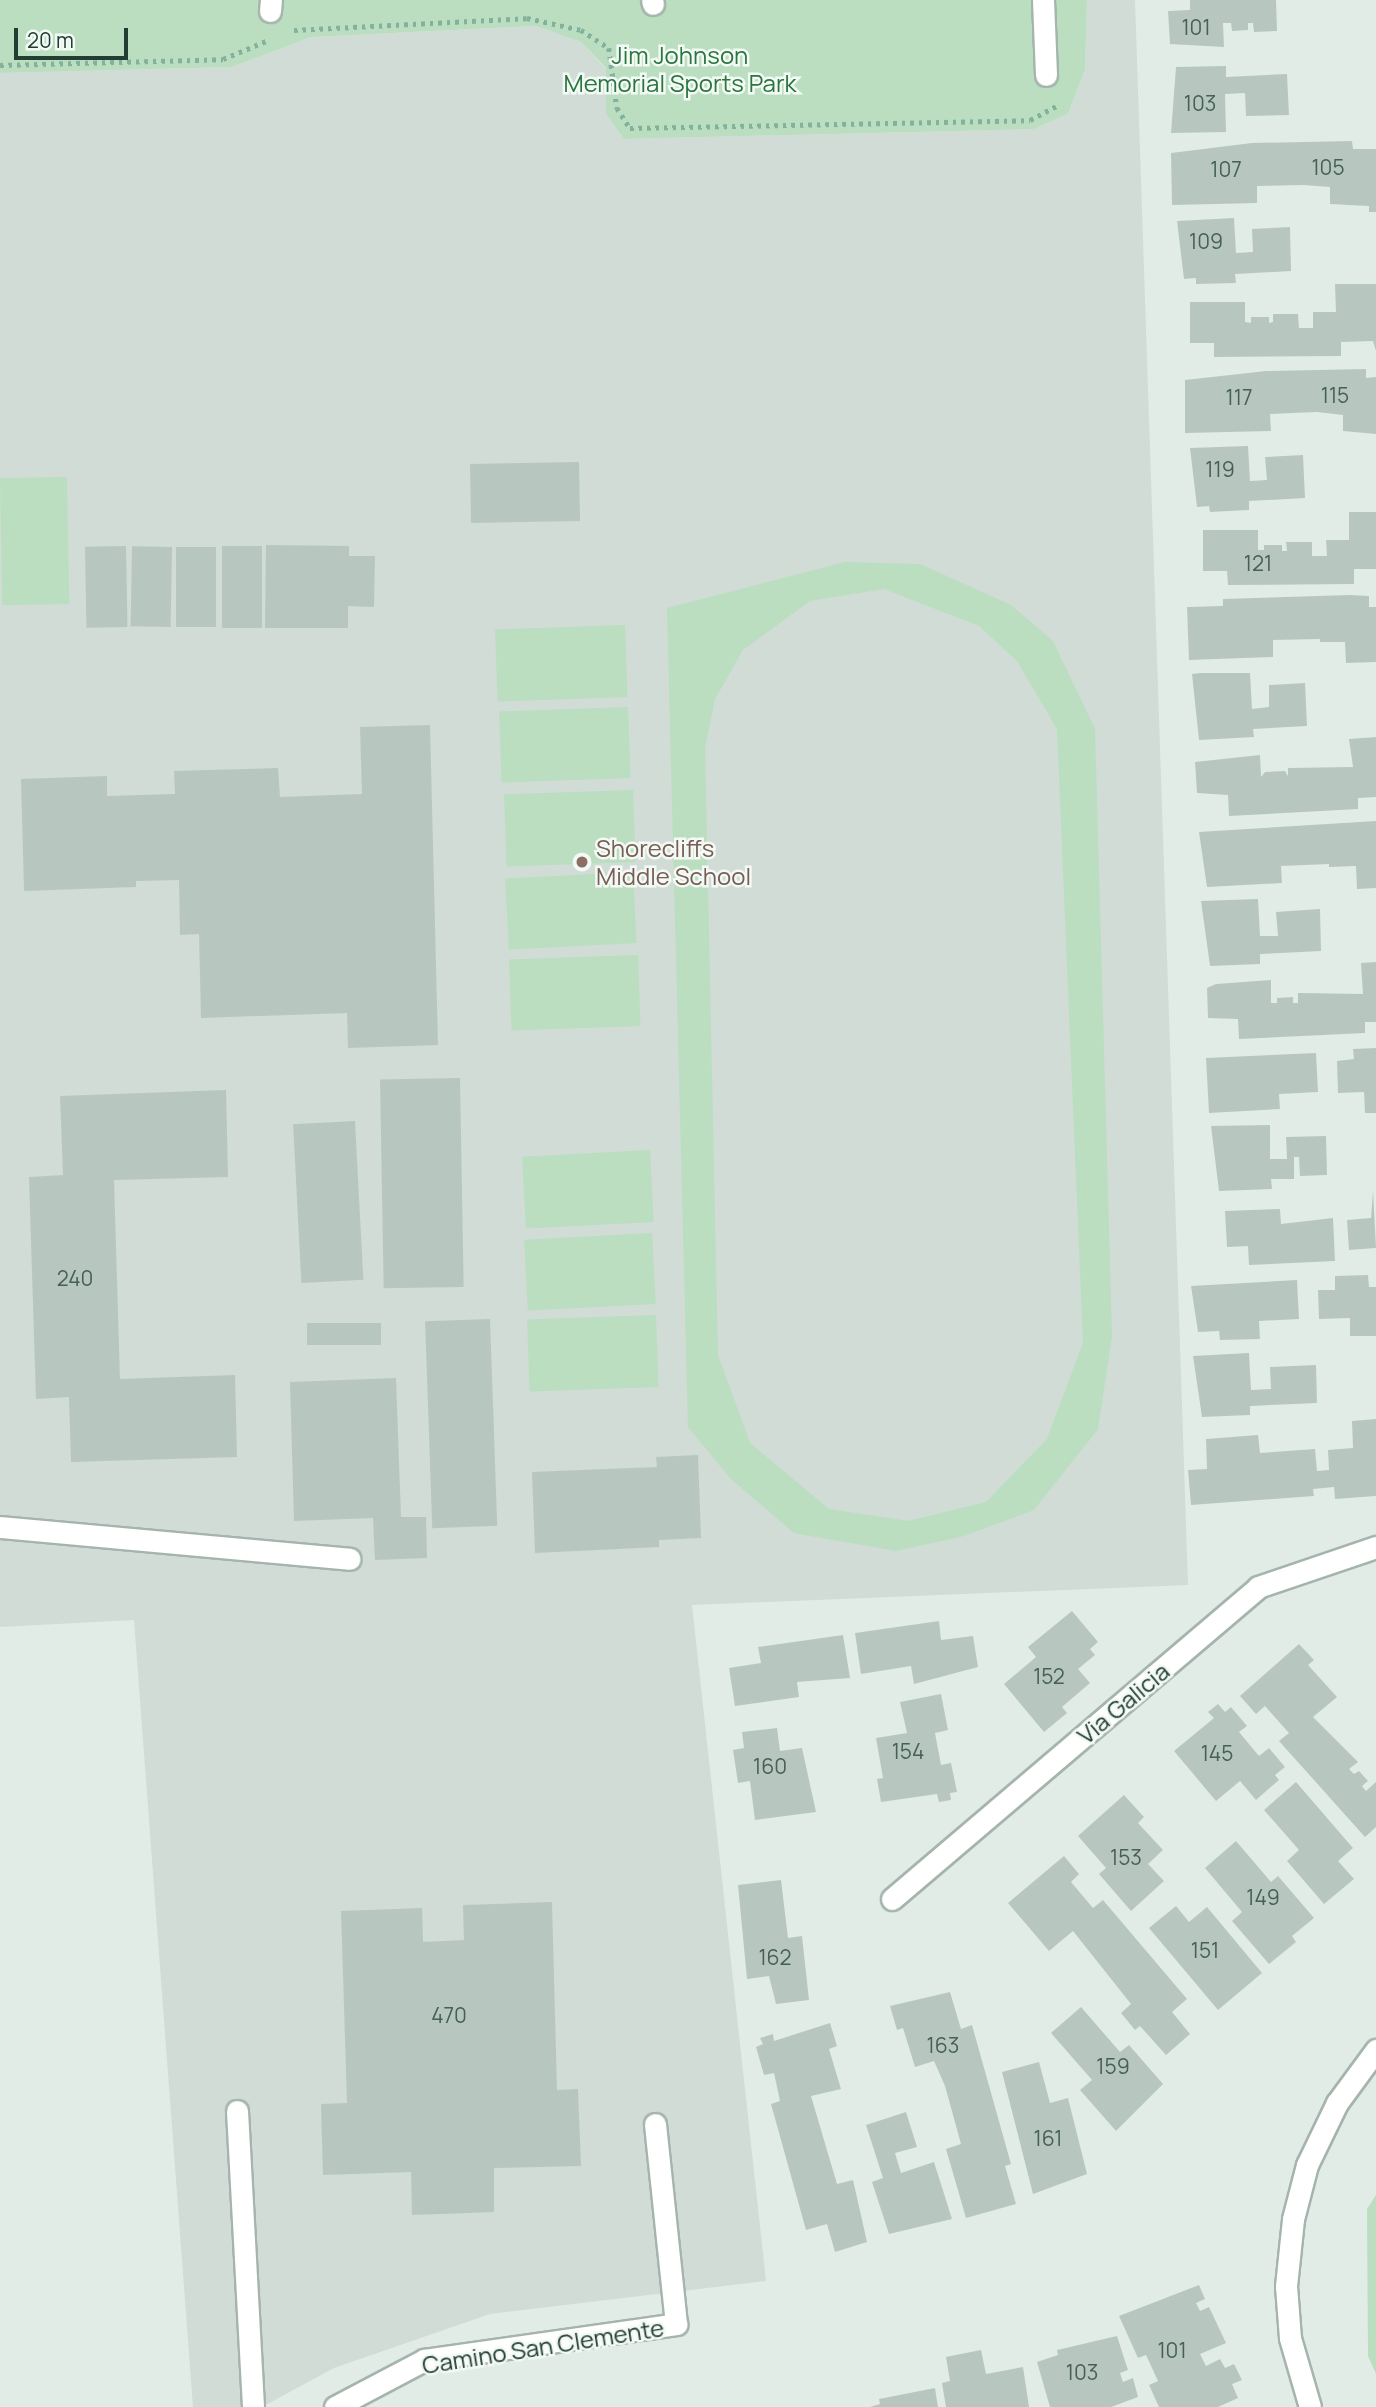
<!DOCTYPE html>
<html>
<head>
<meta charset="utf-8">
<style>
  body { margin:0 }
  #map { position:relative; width:1376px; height:2407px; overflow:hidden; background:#e2ece6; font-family:Manrope,sans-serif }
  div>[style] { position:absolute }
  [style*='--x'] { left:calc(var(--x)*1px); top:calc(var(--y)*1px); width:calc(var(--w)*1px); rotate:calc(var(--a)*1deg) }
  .built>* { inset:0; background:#d0dcd5 }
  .green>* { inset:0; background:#badebf; transform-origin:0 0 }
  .building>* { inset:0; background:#b7c7bf; transform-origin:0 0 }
  .path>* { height:4.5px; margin-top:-2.25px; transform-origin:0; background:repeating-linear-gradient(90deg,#82b19c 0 3.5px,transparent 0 8.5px) }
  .roads { filter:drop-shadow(2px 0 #a5b4ac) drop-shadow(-2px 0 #a5b4ac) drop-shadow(0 2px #a5b4ac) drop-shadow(0 -2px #a5b4ac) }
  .minor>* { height:21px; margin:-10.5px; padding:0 10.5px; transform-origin:10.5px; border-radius:10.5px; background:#fff }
  .dots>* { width:19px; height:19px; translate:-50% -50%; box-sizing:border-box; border:4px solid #f3f9f5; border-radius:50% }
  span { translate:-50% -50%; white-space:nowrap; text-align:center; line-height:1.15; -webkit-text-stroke:5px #f3f9f5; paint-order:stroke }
  .number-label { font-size:21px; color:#476055 }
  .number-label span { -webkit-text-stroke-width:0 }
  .park-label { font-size:24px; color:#2b753e }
  .education-label { font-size:24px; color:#785e54 }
  .left { translate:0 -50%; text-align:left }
  .street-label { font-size:24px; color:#223e32 }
  .scale { position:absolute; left:14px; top:28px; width:114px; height:32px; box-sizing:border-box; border:4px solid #223e32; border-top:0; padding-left:9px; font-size:21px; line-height:24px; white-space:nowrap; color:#223e32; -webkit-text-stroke:5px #f3f9f5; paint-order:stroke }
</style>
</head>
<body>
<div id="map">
  <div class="built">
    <i style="clip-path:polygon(1087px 0,1135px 0,1188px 1585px,692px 1605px,766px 2281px,490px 2314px,334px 2368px,262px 2407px,193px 2407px,134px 1620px,0 1627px,0 73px,232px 67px,311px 37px,536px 26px,581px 42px,606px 69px,606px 114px,624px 139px,1034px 129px,1068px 114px,1085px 70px)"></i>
  </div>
  <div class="green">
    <i style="clip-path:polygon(0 0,1087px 0,1085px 70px,1068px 114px,1034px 129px,624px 139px,606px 114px,606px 68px,581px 42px,536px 26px,311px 37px,232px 67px,0 73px)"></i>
    <i style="left:67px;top:477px;width:127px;height:67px;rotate:89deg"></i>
    <i style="clip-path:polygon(evenodd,845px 562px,920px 564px,1011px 605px,1053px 641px,1095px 729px,1112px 1336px,1098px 1429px,1034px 1510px,964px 1536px,896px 1551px,794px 1533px,731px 1479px,688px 1427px,667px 608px,845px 562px,884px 589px,979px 626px,1017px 661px,1057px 729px,1083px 1343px,1047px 1439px,986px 1502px,908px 1521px,829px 1509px,750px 1443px,718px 1355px,705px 748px,715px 699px,743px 650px,810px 601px,884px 589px)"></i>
    <i style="left:625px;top:625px;width:72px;height:130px;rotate:88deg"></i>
    <i style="left:628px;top:707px;width:71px;height:129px;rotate:88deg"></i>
    <i style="left:633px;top:790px;width:72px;height:129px;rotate:88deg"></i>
    <i style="left:633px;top:872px;width:71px;height:128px;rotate:87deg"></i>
    <i style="left:638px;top:955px;width:71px;height:129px;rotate:88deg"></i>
    <i style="left:650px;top:1150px;width:72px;height:128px;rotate:87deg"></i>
    <i style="left:652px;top:1233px;width:71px;height:128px;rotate:87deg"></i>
    <i style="left:656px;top:1315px;width:72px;height:129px;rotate:88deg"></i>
    <i style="clip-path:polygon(1376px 2195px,1376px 2374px,1368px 2356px,1367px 2209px)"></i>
  </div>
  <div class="building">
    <i style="clip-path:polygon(1190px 0,1276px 0,1277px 31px,1254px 32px,1253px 23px,1248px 23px,1248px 30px,1232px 31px,1231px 23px,1223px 23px,1224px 47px,1170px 44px,1168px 11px,1190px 10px)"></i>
    <i style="clip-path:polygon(1226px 66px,1226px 77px,1287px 74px,1289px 115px,1246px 116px,1245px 93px,1225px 94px,1226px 132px,1171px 133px,1176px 67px)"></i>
    <i style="clip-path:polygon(1352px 141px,1353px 149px,1376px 149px,1376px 212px,1369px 212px,1369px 206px,1330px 204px,1330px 187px,1304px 185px,1257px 186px,1257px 203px,1172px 205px,1171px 153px,1252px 143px)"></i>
    <i style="clip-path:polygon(1234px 218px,1236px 253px,1253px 252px,1252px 229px,1290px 227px,1291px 271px,1235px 274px,1236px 283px,1196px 284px,1196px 278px,1184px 279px,1177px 221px)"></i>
    <i style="clip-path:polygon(1335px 284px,1376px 284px,1376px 351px,1373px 341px,1341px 342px,1341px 356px,1214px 357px,1214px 343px,1190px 343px,1190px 302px,1245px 302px,1245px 322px,1251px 323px,1251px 317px,1269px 317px,1269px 323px,1273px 322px,1273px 314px,1298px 314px,1299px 328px,1313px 328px,1313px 312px,1336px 312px)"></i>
    <i style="clip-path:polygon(1366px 369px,1366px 378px,1376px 377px,1376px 434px,1343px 431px,1343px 415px,1317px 412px,1270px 414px,1271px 431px,1185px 433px,1185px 380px,1266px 371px)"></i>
    <i style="clip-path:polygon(1248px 446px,1250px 481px,1267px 480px,1265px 457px,1303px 455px,1305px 498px,1249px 501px,1249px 510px,1210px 512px,1209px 506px,1197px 507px,1190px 448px)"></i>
    <i style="left:579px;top:462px;width:59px;height:109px;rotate:89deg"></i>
    <i style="clip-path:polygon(1349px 512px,1376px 512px,1376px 569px,1354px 569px,1354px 584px,1228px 585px,1227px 571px,1203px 571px,1203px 530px,1258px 530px,1258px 550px,1264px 550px,1264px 545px,1282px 545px,1282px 551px,1287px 551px,1286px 542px,1312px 542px,1312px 556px,1327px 556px,1326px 540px,1349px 540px)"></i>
    <i style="clip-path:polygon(266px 545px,349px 546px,349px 556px,375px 556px,374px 607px,348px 606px,348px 628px,265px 628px)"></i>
    <i style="left:126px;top:546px;width:81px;height:41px;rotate:89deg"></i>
    <i style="left:222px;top:546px;width:40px;height:82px"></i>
    <i style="left:172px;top:547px;width:80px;height:40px;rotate:91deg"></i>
    <i style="left:176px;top:547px;width:40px;height:80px"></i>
    <i style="clip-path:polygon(1350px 595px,1369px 596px,1369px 607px,1376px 607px,1376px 662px,1346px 663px,1345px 642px,1320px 642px,1320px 639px,1273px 640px,1273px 657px,1189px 660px,1187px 607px,1223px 606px,1223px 599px)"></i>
    <i style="clip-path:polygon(1201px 673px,1250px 673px,1252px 709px,1269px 707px,1269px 685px,1305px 683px,1307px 726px,1253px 729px,1254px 737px,1199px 740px,1192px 674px)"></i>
    <i style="clip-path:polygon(430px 725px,438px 1045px,348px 1048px,347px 1013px,201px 1018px,199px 934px,180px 935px,179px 880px,136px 881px,136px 887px,24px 891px,21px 779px,107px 776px,107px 796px,175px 794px,174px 771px,278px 768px,280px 797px,362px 794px,360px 727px)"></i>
    <i style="clip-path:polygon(1376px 737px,1376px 797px,1358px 798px,1358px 809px,1229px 816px,1228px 795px,1197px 793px,1195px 762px,1260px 755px,1261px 777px,1265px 772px,1285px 771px,1288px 776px,1288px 768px,1353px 767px,1349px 739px)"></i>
    <i style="clip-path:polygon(1376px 821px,1376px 888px,1357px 889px,1356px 866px,1329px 867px,1329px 864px,1281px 866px,1282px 883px,1207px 887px,1199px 832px)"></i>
    <i style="clip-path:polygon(1258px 899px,1260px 936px,1278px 936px,1276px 912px,1320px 909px,1321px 951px,1260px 954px,1260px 964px,1210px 966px,1201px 901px)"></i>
    <i style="clip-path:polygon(1376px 962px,1376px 1022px,1365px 1022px,1365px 1033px,1239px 1039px,1238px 1019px,1208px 1018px,1207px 988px,1216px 984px,1271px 980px,1271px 1003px,1277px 1003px,1277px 998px,1293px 997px,1293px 1003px,1298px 1003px,1298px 993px,1363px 994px,1361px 963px)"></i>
    <i style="clip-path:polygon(1376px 1048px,1376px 1113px,1365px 1113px,1364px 1092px,1338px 1093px,1337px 1061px,1354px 1059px,1353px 1049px)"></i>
    <i style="clip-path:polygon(1316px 1053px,1318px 1092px,1279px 1094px,1280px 1109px,1209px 1113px,1206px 1058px)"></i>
    <i style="left:460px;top:1078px;width:209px;height:80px;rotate:89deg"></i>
    <i style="clip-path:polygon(226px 1090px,228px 1177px,114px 1180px,120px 1379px,235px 1375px,237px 1457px,71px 1462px,69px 1397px,36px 1399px,29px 1177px,63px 1175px,60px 1096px)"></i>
    <i style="left:355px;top:1121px;width:159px;height:62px;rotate:87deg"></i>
    <i style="clip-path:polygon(1270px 1125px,1270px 1159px,1287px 1159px,1286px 1137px,1326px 1136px,1327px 1175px,1300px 1176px,1299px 1157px,1294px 1157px,1294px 1179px,1271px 1179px,1272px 1189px,1219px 1191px,1211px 1126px)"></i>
    <i style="clip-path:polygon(1373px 1191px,1376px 1248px,1349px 1250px,1347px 1220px,1371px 1218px)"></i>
    <i style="clip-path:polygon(1280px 1209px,1281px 1224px,1333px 1218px,1335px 1261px,1249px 1265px,1248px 1246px,1227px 1247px,1225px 1211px)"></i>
    <i style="clip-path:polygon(1368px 1275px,1369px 1287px,1376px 1287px,1376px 1336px,1350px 1336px,1350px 1318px,1319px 1319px,1318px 1290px,1335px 1290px,1335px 1276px)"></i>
    <i style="clip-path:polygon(1297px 1280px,1299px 1319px,1259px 1321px,1260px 1339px,1220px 1340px,1219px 1331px,1198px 1332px,1191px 1286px)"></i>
    <i style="left:490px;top:1319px;width:207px;height:65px;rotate:88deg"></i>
    <i style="left:381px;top:1323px;width:22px;height:74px;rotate:90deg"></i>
    <i style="clip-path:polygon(1249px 1353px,1251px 1390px,1271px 1389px,1270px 1367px,1316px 1365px,1317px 1403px,1250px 1406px,1250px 1415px,1202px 1417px,1193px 1356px)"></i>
    <i style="clip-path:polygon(396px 1378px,401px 1517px,426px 1517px,427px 1558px,375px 1560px,373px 1518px,294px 1521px,290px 1382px)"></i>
    <i style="clip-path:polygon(1376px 1419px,1376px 1496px,1335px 1499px,1334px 1487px,1313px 1489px,1314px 1496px,1191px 1505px,1188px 1470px,1207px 1469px,1206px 1439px,1258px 1435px,1260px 1453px,1315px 1449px,1317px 1471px,1329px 1470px,1328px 1450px,1353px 1448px,1352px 1421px)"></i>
    <i style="clip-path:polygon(698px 1455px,701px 1538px,659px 1540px,659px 1547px,535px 1553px,532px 1472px,657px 1467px,656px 1457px)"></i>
    <i style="clip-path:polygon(1072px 1611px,1098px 1642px,1090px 1649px,1095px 1655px,1078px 1669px,1090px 1683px,1062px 1707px,1067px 1713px,1044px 1732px,1004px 1684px,1036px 1657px,1028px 1647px)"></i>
    <i style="clip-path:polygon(939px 1621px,941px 1640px,973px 1636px,978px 1667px,914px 1684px,911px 1666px,861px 1674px,855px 1633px)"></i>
    <i style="clip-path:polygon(843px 1635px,850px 1678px,797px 1682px,799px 1697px,735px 1706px,729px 1668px,761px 1663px,758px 1647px)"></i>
    <i style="clip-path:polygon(1299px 1644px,1314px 1660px,1308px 1665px,1337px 1697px,1313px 1717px,1358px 1762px,1349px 1769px,1354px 1774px,1359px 1771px,1368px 1781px,1362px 1786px,1366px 1791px,1376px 1782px,1376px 1827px,1365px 1837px,1279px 1741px,1289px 1733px,1265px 1706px,1256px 1714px,1240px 1696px)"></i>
    <i style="clip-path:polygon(941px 1694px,948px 1730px,935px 1733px,941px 1765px,951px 1763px,957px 1792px,950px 1793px,951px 1800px,939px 1802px,937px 1794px,881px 1802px,877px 1779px,883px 1778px,876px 1738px,907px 1733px,900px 1702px)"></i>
    <i style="clip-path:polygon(1218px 1704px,1225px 1712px,1231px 1707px,1247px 1726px,1239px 1732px,1259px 1756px,1269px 1748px,1285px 1767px,1275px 1775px,1279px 1780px,1256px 1800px,1240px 1781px,1216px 1801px,1174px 1751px,1214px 1718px,1208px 1712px)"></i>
    <i style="clip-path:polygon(777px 1728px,780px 1751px,802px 1748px,816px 1812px,755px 1820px,750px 1781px,738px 1783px,733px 1750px,744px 1748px,742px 1732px)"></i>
    <i style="clip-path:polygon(1296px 1782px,1353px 1848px,1338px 1861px,1354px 1879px,1324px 1904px,1287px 1861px,1299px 1850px,1264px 1810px)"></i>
    <i style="clip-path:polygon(1124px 1795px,1144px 1817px,1138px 1823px,1163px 1850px,1148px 1864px,1164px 1881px,1131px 1911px,1099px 1874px,1106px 1868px,1078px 1836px)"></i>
    <i style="clip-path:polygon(1236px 1841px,1271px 1882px,1278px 1876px,1314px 1918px,1292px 1936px,1296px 1942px,1269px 1964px,1232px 1921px,1242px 1912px,1205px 1868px)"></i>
    <i style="clip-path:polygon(1064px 1856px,1079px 1874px,1071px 1882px,1093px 1908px,1103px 1900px,1187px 1999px,1172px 2012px,1190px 2034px,1166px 2055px,1140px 2026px,1135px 2030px,1121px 2013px,1131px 2004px,1073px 1931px,1049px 1951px,1008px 1903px)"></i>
    <i style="clip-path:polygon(781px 1880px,788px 1938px,802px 1936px,809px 2000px,776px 2004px,769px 1976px,747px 1979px,738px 1885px)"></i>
    <i style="clip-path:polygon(552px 1902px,557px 2090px,578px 2089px,581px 2166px,494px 2168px,494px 2212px,412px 2215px,411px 2172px,323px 2175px,321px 2104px,347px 2103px,341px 1911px,422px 1908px,423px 1942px,464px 1940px,463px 1905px)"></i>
    <i style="clip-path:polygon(1176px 1906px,1189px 1922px,1207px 1907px,1262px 1973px,1218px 2010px,1149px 1928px)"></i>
    <i style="clip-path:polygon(950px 1992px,961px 2029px,972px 2025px,1011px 2164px,1005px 2166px,1016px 2204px,966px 2218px,946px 2149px,961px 2144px,945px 2086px,934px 2061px,915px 2067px,903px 2028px,897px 2030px,890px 2006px)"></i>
    <i style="clip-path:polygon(1081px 2007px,1120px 2052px,1129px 2045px,1163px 2084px,1116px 2131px,1080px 2090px,1092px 2080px,1051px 2033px)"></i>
    <i style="clip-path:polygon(830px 2023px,837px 2046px,829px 2049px,841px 2089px,811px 2096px,837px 2184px,853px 2180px,867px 2242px,835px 2252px,827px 2224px,806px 2230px,771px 2104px,780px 2101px,774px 2073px,764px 2075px,756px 2047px,763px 2044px,760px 2038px,773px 2034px,774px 2041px)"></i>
    <i style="clip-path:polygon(1039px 2062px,1050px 2103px,1068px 2098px,1087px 2174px,1033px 2194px,1002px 2072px)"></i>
    <i style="clip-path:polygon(906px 2112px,917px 2147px,895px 2153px,901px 2173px,934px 2162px,952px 2219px,889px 2234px,872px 2182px,883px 2178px,866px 2125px)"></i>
    <i style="clip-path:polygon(1199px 2285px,1205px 2299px,1196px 2303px,1200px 2311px,1209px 2307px,1226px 2343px,1200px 2354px,1206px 2366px,1220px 2359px,1225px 2368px,1234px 2364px,1242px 2380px,1232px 2384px,1238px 2398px,1218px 2407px,1159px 2407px,1149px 2385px,1158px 2381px,1146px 2355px,1138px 2358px,1119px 2316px)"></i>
    <i style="clip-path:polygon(1117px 2336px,1128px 2370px,1120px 2373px,1123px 2382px,1133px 2378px,1138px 2397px,1111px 2407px,1050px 2407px,1037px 2362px,1058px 2355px,1057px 2350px)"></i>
    <i style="clip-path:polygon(981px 2350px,986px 2374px,1023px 2367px,1029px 2407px,946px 2407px,942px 2383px,950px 2381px,946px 2357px)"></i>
    <i style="clip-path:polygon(935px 2388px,938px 2407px,870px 2407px,880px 2404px,879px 2399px)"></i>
  </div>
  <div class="path">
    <i style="--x:294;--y:30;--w:233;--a:-2.9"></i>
    <i style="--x:527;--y:18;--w:55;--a:12.5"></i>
    <i style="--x:581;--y:30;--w:33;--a:33"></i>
    <i style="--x:609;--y:48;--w:61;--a:82.4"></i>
    <i style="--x:617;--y:108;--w:24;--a:57"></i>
    <i style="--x:630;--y:128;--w:400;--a:-1.1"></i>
    <i style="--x:1030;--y:120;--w:32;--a:-28"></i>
    <i style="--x:0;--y:65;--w:223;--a:-1.5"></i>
    <i style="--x:223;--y:59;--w:47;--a:-22.7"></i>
  </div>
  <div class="roads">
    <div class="minor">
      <i style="--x:652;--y:0;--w:4;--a:76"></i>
      <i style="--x:1043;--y:0;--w:75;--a:87.7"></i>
      <i style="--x:270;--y:11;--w:11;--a:-85"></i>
      <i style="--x:0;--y:1527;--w:351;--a:5.2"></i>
      <i style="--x:892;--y:1899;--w:481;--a:-40.4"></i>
      <i style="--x:1258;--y:1587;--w:125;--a:-18.7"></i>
      <i style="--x:237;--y:2111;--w:296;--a:86.9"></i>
      <i style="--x:335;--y:2407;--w:101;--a:-27.8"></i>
      <i style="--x:424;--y:2360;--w:255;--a:-8.1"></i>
      <i style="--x:676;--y:2324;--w:201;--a:-96"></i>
      <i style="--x:1310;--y:2407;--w:72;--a:-106.2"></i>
      <i style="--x:1290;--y:2338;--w:52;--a:-94.4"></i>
      <i style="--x:1286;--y:2286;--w:67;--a:-84"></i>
      <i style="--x:1293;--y:2219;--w:56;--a:-75.5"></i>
      <i style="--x:1307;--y:2165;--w:69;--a:-64.2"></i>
      <i style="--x:1337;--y:2103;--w:66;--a:-53.7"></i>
    </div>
  </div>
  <div class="dots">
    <i style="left:582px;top:862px;background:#8d6e63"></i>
  </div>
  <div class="number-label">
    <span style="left:1196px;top:27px">101</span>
    <span style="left:1200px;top:103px">103</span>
    <span style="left:1328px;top:167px">105</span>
    <span style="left:1226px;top:169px">107</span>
    <span style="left:1206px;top:241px">109</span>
    <span style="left:1335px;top:395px">115</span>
    <span style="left:1239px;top:397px">117</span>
    <span style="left:1220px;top:469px">119</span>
    <span style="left:1258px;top:563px">121</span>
    <span style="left:75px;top:1278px">240</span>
    <span style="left:1049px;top:1676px">152</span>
    <span style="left:908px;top:1751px">154</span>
    <span style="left:1217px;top:1753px">145</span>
    <span style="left:770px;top:1766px">160</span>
    <span style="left:1126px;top:1857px">153</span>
    <span style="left:1263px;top:1897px">149</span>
    <span style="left:1205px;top:1950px">151</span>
    <span style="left:775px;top:1957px">162</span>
    <span style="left:449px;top:2015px">470</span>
    <span style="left:943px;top:2045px">163</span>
    <span style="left:1113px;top:2066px">159</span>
    <span style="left:1048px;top:2138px">161</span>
    <span style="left:1172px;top:2350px">101</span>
    <span style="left:1082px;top:2372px">103</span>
  </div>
  <div class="park-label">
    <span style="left:680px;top:69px">Jim Johnson<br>Memorial Sports Park</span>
  </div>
  <div class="education-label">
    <span class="left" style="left:596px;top:862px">Shorecliffs<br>Middle School</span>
  </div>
  <div class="street-label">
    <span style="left:1123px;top:1703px;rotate:-40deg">Via Galicia</span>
    <span style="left:543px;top:2346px;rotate:-9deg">Camino San Clemente</span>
  </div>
  <div class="scale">20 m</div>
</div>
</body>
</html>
